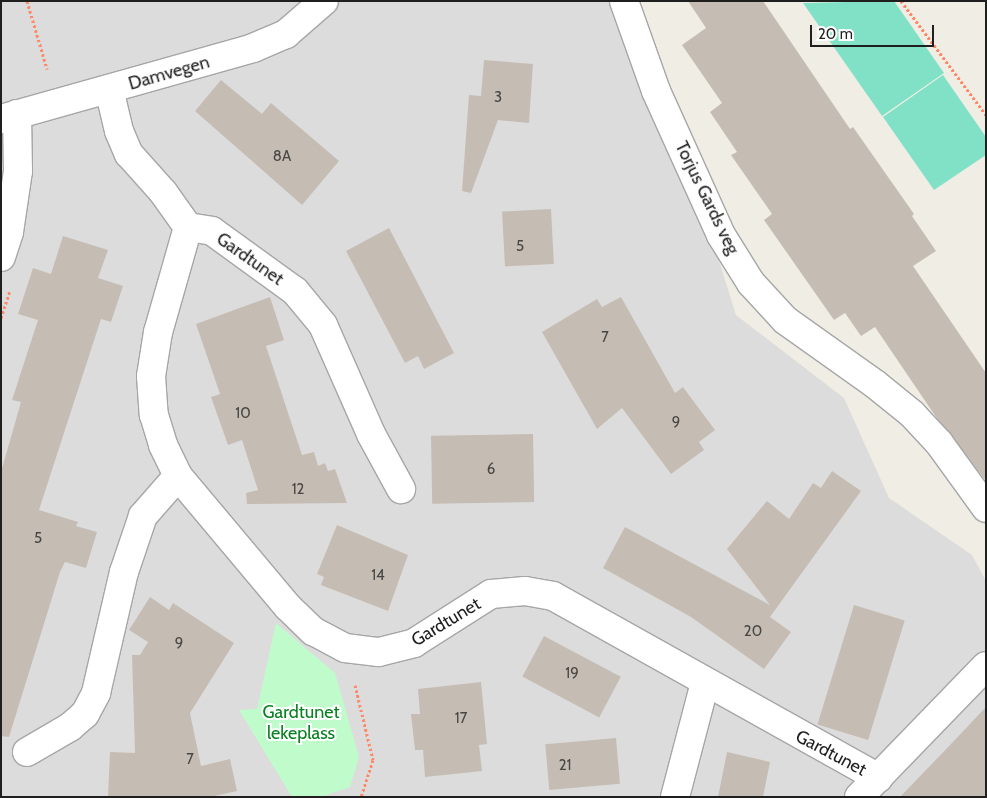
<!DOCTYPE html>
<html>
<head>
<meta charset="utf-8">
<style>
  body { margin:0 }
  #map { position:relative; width:987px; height:798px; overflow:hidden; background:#f0ede5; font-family:Cabin,sans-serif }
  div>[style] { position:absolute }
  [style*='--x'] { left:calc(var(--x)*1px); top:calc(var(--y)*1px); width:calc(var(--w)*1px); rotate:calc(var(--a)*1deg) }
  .residential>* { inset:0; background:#dddcdc }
  .park>* { inset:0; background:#c0fbcb }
  .pitch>* { inset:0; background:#80e1c6 }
  .building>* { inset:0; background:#c5bdb4; transform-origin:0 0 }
  .path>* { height:3px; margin-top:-1.5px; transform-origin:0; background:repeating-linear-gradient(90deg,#fe8868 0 2.5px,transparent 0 5px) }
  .roads { filter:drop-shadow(1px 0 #a6a6a6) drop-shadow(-1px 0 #a6a6a6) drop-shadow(0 1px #a6a6a6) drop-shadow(0 -1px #a6a6a6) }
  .minor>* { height:28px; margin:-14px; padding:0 14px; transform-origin:14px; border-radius:14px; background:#fff }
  span { translate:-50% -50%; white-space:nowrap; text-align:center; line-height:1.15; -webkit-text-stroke:4px #fff; paint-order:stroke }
  .number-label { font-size:15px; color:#484644 }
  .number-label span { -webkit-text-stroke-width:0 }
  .street-label { font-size:18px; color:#1f1f1f }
  .park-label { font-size:18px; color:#088120 }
  .frame { position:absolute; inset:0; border:2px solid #1f1f1f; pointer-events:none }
  .scale { position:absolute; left:810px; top:25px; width:124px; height:22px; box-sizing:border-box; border:2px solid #1f1f1f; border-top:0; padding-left:6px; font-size:15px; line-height:18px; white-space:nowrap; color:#1f1f1f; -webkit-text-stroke:4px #fff; paint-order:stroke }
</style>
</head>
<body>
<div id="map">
  <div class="residential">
    <i style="clip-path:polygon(1px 1px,631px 1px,693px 178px,736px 315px,844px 398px,889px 498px,972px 555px,986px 581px,986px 797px,1px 797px)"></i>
  </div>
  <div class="park">
    <i style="clip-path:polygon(276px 623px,335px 673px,359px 757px,350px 787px,321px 797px,292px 797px,239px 710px,257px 709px)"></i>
  </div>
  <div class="pitch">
    <i style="clip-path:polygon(894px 1px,944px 73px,882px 116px,803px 3px)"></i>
    <i style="clip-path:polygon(943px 75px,986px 137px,986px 155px,934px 190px,883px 117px)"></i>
  </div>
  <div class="building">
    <i style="clip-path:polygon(688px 1px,763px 1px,850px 129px,853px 127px,914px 214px,912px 216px,936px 251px,913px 266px,986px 373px,986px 481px,936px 417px,875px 327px,861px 336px,845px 313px,834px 320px,764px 220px,772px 214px,731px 155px,737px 152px,710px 112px,722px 103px,682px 45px,706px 28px)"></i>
    <i style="clip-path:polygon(484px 60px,533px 64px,529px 123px,498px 120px,471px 193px,462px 191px,469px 95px,481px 96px)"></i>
    <i style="clip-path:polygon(221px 80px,262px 114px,271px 103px,339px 161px,302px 205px,195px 111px)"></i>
    <i style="left:551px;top:209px;width:55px;height:49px;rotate:87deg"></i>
    <i style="clip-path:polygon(389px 228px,454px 353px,424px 369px,418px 356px,405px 363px,346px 251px)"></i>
    <i style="clip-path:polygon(63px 236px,108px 250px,98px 278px,123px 286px,111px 322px,101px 319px,39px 510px,78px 522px,76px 526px,97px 532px,86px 568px,65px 562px,60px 572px,9px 737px,1px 736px,1px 472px,21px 402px,12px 400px,38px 320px,18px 314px,33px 268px,51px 274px)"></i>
    <i style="clip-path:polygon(270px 297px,284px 340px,266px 346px,302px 455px,314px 452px,318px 466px,325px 463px,328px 471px,335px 469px,347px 503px,247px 504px,246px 493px,258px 490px,242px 440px,228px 445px,211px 397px,220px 394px,196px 324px)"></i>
    <i style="clip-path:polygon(621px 297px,675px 393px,683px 387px,715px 430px,699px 442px,704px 450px,671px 474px,622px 408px,597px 429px,542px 332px,597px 299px,602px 307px)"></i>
    <i style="left:533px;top:434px;width:68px;height:102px;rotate:89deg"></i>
    <i style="clip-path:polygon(832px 471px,861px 491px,770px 617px,791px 632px,764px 669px,691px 617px,603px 568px,625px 527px,770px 605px,727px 549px,767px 501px,789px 519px,813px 483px,821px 488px)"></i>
    <i style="clip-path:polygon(337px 525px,408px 555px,388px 611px,321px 585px,324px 577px,317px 574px)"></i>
    <i style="clip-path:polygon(150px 597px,169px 610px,173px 603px,234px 643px,190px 713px,201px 766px,230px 759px,237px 791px,210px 797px,108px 797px,110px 752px,135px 753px,132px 655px,140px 655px,148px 642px,129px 630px)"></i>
    <i style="left:854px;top:605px;width:53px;height:125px;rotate:17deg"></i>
    <i style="left:544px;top:636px;width:87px;height:46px;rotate:28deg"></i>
    <i style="clip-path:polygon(481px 682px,487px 744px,479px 745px,482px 771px,425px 777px,423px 750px,415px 750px,411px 714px,420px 714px,418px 689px)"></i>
    <i style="clip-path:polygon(986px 707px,986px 797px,900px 797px,951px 744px)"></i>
    <i style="left:616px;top:738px;width:46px;height:71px;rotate:85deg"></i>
    <i style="clip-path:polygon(727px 752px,770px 762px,763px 797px,718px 797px)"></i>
  </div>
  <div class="path">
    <i style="--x:27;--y:1;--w:71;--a:73.6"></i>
    <i style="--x:901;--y:1;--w:142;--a:53.3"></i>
    <i style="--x:1;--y:318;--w:29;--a:-72"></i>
    <i style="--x:355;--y:685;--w:77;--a:76.5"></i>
    <i style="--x:373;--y:760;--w:39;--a:108"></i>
  </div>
  <div class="roads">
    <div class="minor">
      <i style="--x:624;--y:1;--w:96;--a:70.4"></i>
      <i style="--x:656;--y:91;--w:158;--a:65.7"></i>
      <i style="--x:721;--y:235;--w:57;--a:58"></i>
      <i style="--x:751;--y:283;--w:50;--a:47.4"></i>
      <i style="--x:785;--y:320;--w:110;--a:35.4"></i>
      <i style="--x:875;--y:384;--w:48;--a:39"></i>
      <i style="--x:912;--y:414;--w:40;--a:47"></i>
      <i style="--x:939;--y:443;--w:80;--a:54.1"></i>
      <i style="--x:109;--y:89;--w:43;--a:76.6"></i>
      <i style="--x:119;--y:131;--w:25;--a:67"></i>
      <i style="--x:129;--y:154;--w:51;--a:48.2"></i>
      <i style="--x:163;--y:192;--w:43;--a:54.5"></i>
      <i style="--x:188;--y:227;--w:109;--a:105.9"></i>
      <i style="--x:158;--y:332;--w:45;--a:99"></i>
      <i style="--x:151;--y:376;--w:39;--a:86"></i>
      <i style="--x:154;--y:415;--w:31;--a:73"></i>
      <i style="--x:163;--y:445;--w:34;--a:64"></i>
      <i style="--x:178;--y:476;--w:171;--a:50"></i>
      <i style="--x:288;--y:607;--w:35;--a:44"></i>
      <i style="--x:313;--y:631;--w:36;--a:28"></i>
      <i style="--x:345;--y:648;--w:34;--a:7"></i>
      <i style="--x:379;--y:652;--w:36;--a:-14"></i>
      <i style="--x:414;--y:643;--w:91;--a:-32.5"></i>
      <i style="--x:491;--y:594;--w:34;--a:-5"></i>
      <i style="--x:525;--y:591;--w:28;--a:10"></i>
      <i style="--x:553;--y:596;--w:373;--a:29.2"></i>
      <i style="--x:1;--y:119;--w:262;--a:-15.7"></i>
      <i style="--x:253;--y:48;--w:36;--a:-23"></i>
      <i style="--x:286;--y:34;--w:50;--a:-41"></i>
      <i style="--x:188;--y:227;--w:24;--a:9"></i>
      <i style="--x:212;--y:231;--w:102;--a:35.9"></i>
      <i style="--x:295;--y:291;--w:44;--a:50.5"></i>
      <i style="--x:323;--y:325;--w:119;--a:66.2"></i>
      <i style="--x:371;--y:434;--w:63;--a:61.4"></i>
      <i style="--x:1;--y:257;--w:26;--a:-72"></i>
      <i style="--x:9;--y:232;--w:62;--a:-81.6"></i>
      <i style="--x:18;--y:171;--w:57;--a:-91"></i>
      <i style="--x:27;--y:752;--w:50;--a:-30.2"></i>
      <i style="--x:70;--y:727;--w:20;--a:-41"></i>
      <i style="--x:85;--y:714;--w:24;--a:-62"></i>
      <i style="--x:96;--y:693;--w:124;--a:-77"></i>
      <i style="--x:124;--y:572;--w:59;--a:-71.3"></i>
      <i style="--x:143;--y:516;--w:53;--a:-48.8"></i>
      <i style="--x:675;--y:797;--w:118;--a:-75.3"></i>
      <i style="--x:859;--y:797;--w:182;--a:-45.9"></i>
    </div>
  </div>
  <div class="number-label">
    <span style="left:498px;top:98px">3</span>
    <span style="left:282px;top:157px">8A</span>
    <span style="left:520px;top:247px">5</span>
    <span style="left:605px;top:338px">7</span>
    <span style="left:243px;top:414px">10</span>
    <span style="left:676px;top:423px">9</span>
    <span style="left:491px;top:470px">6</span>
    <span style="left:298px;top:490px">12</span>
    <span style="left:38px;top:539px">5</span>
    <span style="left:378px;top:576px">14</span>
    <span style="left:753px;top:632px">20</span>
    <span style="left:179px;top:644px">9</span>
    <span style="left:572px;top:674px">19</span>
    <span style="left:461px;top:719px">17</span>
    <span style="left:190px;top:760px">7</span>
    <span style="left:565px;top:766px">21</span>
  </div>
  <div class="street-label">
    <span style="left:169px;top:73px;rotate:-16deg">Damvegen</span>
    <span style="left:707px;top:198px;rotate:64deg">Torjus Gards veg</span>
    <span style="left:250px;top:259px;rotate:35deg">Gardtunet</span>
    <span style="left:446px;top:622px;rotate:-31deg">Gardtunet</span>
    <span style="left:831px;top:753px;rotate:28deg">Gardtunet</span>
  </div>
  <div class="park-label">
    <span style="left:301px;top:723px">Gardtunet<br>lekeplass</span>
  </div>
  <div class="frame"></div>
  <div class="scale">20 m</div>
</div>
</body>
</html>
